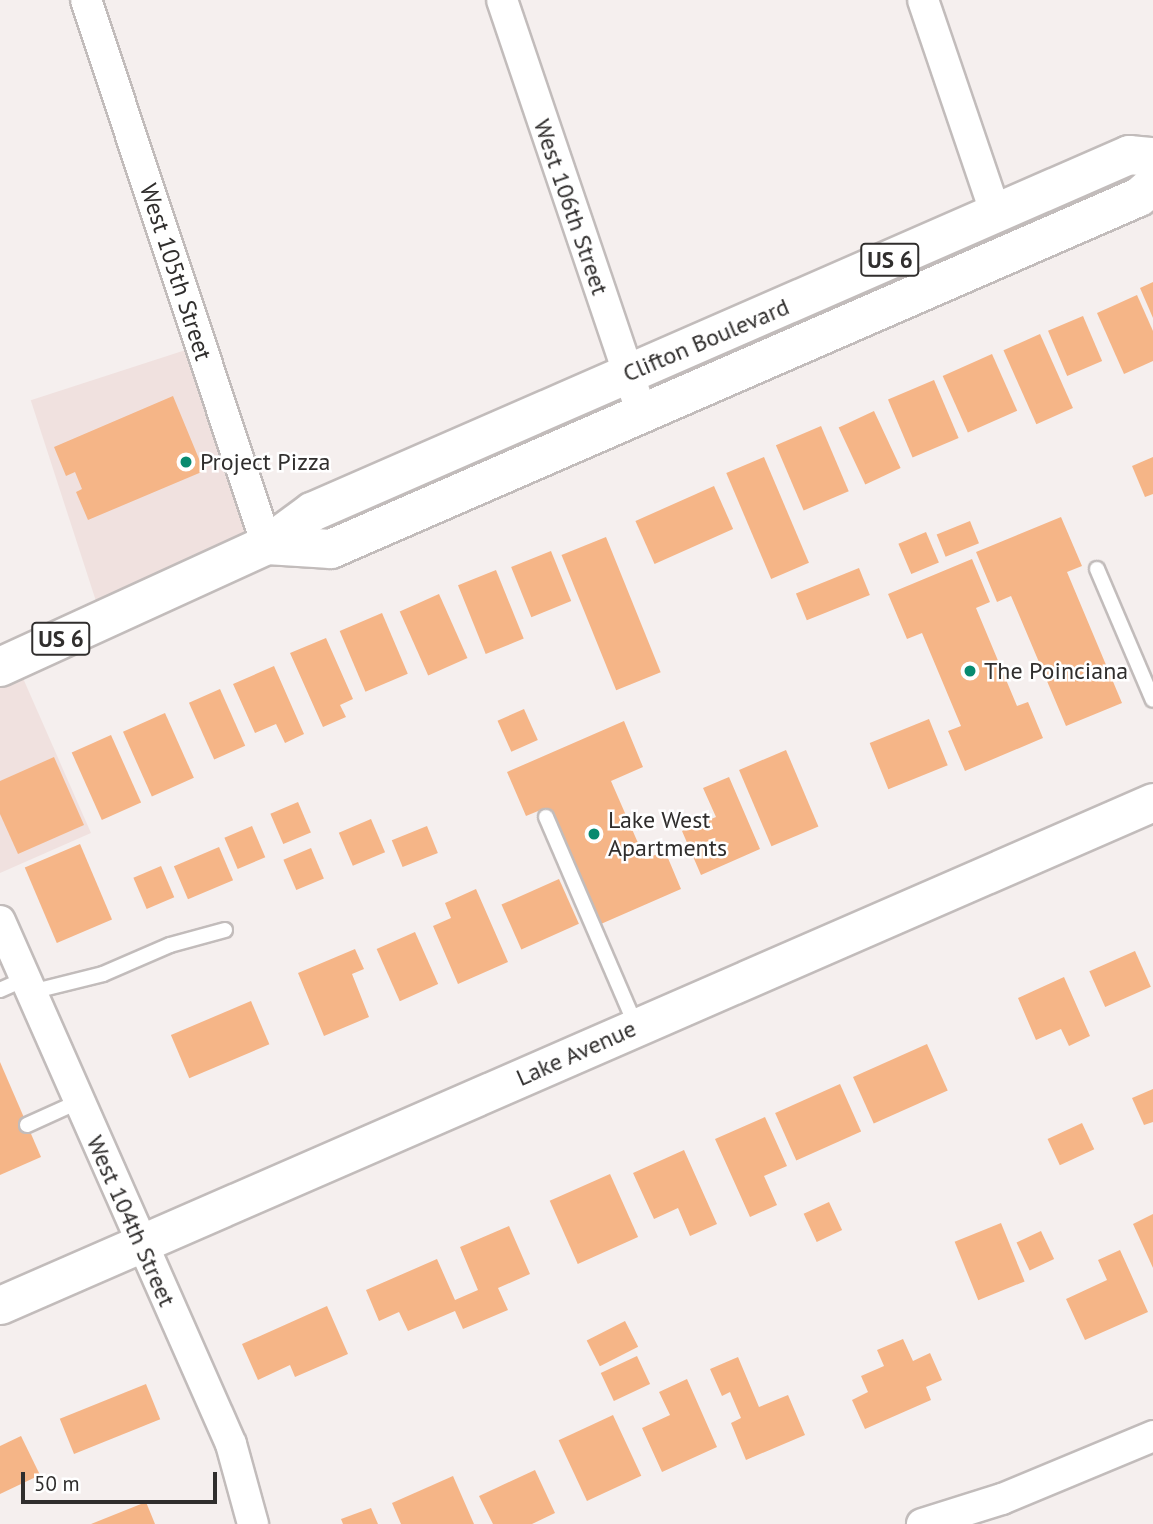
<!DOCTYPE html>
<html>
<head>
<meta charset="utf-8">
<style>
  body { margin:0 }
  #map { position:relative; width:1153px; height:1524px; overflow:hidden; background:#f5efee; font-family:"PT Sans",sans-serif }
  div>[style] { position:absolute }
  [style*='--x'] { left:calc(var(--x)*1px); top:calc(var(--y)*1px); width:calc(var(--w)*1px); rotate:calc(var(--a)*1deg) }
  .built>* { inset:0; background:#f0e1df; transform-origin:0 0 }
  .building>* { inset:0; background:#f5b587; transform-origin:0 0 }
  .roads { filter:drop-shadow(2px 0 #c2bcbb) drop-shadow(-2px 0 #c2bcbb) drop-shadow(0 2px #c2bcbb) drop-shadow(0 -2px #c2bcbb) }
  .service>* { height:14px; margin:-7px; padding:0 7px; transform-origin:7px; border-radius:7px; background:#fff }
  .minor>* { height:30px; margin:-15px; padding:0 15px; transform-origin:15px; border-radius:15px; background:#fff }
  .tertiary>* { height:37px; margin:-18.5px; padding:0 18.5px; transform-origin:18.5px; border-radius:18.5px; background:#fff }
  .primary>* { height:38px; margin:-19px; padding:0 19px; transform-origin:19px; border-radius:19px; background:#fff }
  .dots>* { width:19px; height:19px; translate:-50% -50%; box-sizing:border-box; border:4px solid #fff; border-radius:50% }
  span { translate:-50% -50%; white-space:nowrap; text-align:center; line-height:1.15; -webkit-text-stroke:5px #fff; paint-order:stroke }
  .shield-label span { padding:2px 5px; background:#fff; border:2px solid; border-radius:5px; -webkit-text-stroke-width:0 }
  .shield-label { font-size:23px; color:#302e2d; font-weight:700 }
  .street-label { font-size:24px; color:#302e2d }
  .poi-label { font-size:24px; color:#302e2d }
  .left { translate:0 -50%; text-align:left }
  .scale { position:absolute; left:21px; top:1472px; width:196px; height:32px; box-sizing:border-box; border:4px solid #302e2d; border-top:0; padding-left:9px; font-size:21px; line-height:24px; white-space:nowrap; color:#302e2d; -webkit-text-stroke:5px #fff; paint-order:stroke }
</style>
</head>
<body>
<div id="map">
  <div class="built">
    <i style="left:201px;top:345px;width:211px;height:179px;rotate:72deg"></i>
    <i style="clip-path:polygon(15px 660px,91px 833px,0 873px,0 667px)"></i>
  </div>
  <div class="building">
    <i style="clip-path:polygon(1153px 282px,1153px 318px,1140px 288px)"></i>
    <i style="clip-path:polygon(1137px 295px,1153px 331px,1153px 361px,1124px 374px,1097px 313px)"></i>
    <i style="left:1083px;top:316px;width:49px;height:38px;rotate:67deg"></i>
    <i style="left:1040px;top:334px;width:81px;height:40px;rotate:66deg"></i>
    <i style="left:992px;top:354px;width:62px;height:54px;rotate:66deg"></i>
    <i style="left:934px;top:380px;width:63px;height:50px;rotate:67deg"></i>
    <i style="clip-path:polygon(173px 396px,204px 471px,88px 520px,76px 492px,82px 489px,75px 472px,66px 476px,54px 447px)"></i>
    <i style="left:874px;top:411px;width:63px;height:39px;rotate:65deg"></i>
    <i style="left:821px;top:426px;width:71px;height:49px;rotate:67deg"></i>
    <i style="left:764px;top:457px;width:115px;height:41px;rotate:67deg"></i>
    <i style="clip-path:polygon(1153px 457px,1153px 494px,1145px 497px,1132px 466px)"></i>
    <i style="left:714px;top:486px;width:47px;height:86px;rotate:66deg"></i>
    <i style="clip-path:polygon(1061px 517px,1082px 566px,1067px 572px,1122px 703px,1066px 726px,1011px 596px,997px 602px,976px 552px)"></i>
    <i style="left:970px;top:521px;width:24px;height:36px;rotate:68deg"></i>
    <i style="left:926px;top:532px;width:33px;height:30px;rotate:67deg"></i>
    <i style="left:606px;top:537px;width:146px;height:48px;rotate:68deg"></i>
    <i style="left:551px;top:551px;width:54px;height:43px;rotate:68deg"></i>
    <i style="clip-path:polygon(972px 559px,990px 602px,976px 608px,1017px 706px,1028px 702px,1043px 738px,965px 771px,948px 731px,961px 726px,922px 633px,907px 639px,888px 594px)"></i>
    <i style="left:859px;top:568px;width:29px;height:68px;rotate:68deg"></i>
    <i style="left:496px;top:570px;width:74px;height:41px;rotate:68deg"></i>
    <i style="left:439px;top:594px;width:70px;height:43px;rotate:66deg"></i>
    <i style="left:382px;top:613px;width:66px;height:46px;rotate:67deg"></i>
    <i style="clip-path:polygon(326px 638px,353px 699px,340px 705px,346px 717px,323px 727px,290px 653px)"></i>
    <i style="clip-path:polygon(274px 666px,304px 734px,285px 743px,276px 724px,255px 733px,233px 684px)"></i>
    <i style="left:220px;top:689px;width:62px;height:34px;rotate:66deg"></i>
    <i style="left:524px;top:709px;width:34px;height:29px;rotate:66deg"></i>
    <i style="left:165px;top:713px;width:71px;height:46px;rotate:66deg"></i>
    <i style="left:929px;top:719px;width:50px;height:64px;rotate:68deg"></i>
    <i style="clip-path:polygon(624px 721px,643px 767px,611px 781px,645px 859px,665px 851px,681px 889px,594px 927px,543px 809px,526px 816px,507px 772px)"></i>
    <i style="left:111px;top:735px;width:74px;height:43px;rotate:66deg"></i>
    <i style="left:786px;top:750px;width:83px;height:51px;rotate:67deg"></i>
    <i style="clip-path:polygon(54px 757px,84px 825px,18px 854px,0 814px,0 781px)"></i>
    <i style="clip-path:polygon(729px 777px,760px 849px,701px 875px,682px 831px,716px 817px,703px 788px)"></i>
    <i style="left:298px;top:802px;width:33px;height:30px;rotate:67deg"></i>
    <i style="left:371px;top:819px;width:36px;height:35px;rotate:67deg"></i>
    <i style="left:252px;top:826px;width:34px;height:30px;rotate:67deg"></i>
    <i style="left:427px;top:826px;width:29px;height:38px;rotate:68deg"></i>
    <i style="left:80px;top:844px;width:82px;height:60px;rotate:67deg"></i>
    <i style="left:219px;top:847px;width:36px;height:49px;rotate:67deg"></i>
    <i style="left:311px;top:848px;width:33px;height:30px;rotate:67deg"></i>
    <i style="left:161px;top:866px;width:34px;height:30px;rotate:67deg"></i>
    <i style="left:559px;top:879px;width:49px;height:63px;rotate:66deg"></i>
    <i style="clip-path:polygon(476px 889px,508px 962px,458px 984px,433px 926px,451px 918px,445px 903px)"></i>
    <i style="left:415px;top:932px;width:57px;height:42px;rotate:66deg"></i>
    <i style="clip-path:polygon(355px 949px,364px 969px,352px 974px,369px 1017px,324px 1036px,298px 973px)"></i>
    <i style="left:1135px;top:951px;width:39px;height:50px;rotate:66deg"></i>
    <i style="clip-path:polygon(1064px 977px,1090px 1036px,1069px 1046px,1061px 1029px,1036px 1040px,1018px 998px)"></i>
    <i style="left:251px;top:1001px;width:47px;height:87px;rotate:67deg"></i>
    <i style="left:927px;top:1044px;width:51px;height:81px;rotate:66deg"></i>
    <i style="clip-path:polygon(0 1062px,41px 1157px,0 1175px)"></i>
    <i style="left:840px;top:1084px;width:52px;height:71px;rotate:66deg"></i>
    <i style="clip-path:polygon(1153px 1089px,1153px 1122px,1144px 1125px,1132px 1098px)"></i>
    <i style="clip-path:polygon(765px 1117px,787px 1166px,764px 1176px,777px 1205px,750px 1217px,715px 1139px)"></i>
    <i style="left:1082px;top:1123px;width:29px;height:38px;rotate:65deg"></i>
    <i style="clip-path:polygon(684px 1150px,717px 1224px,690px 1236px,678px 1208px,654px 1219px,633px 1173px)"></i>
    <i style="left:610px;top:1174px;width:69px;height:66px;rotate:66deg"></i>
    <i style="left:829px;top:1202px;width:31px;height:28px;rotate:65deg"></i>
    <i style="clip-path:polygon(1153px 1214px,1153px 1268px,1133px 1224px)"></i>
    <i style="left:1001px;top:1223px;width:63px;height:50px;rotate:68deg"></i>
    <i style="clip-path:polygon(509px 1226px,530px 1274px,498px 1288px,508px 1310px,463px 1329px,455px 1311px,408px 1331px,399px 1312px,379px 1321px,366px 1290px,437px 1259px,455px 1300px,478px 1290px,460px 1247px)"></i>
    <i style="left:1041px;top:1231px;width:31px;height:27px;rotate:65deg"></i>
    <i style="clip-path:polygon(1120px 1250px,1148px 1312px,1085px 1340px,1066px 1299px,1107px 1280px,1098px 1260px)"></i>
    <i style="clip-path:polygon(327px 1306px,348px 1354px,295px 1377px,290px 1365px,258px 1380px,242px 1344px)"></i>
    <i style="left:625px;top:1321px;width:29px;height:43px;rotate:63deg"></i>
    <i style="clip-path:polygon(903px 1339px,913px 1361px,930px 1353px,942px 1380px,926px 1387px,931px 1400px,865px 1429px,852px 1400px,868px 1392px,861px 1376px,884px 1366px,877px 1350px)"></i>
    <i style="left:637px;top:1356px;width:31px;height:40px;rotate:65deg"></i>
    <i style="clip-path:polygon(738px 1357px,759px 1407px,788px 1395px,805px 1435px,746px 1460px,731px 1423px,741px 1418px,730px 1392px,722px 1396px,710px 1369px)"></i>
    <i style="clip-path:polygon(687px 1379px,717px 1447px,662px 1472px,642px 1428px,670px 1415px,659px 1392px)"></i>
    <i style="left:146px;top:1384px;width:38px;height:93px;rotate:68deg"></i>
    <i style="left:613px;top:1415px;width:67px;height:60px;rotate:65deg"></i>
    <i style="clip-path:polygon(21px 1436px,40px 1475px,0 1494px,0 1446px)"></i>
    <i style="clip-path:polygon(535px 1470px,555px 1513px,532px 1524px,493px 1524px,479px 1496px)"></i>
    <i style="clip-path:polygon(453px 1476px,474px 1524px,401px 1524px,392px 1503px)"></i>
    <i style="clip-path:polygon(146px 1502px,155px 1524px,91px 1524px)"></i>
    <i style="clip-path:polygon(371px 1508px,378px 1524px,343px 1524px,341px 1519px)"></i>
  </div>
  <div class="roads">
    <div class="service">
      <i style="--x:1097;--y:569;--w:142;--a:66.9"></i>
      <i style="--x:546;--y:817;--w:228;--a:66.7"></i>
      <i style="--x:0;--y:990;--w:27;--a:-24"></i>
      <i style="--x:31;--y:992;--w:74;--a:-14"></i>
      <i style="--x:103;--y:974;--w:73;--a:-23.4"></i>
      <i style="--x:170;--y:945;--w:57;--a:-15.3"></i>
      <i style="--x:27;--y:1125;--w:56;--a:-24.3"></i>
    </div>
    <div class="minor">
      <i style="--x:86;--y:0;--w:574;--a:71.63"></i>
      <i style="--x:502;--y:0;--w:436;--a:71.3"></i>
      <i style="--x:923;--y:0;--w:226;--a:71.2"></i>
      <i style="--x:0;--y:921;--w:572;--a:66.17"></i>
      <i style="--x:231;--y:1444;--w:83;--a:74.6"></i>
      <i style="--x:922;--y:1524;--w:84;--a:-17.4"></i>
      <i style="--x:1002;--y:1499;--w:164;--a:-22.6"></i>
    </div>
    <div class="tertiary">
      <i style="--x:0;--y:1305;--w:1258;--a:-23.57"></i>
    </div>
    <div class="primary">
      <i style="--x:267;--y:545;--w:64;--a:3.6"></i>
      <i style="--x:331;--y:549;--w:881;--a:-23.54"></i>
      <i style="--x:1139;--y:197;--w:18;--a:-41"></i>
      <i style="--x:0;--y:667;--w:294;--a:-24.6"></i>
      <i style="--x:267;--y:545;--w:56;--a:-36.3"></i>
      <i style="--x:312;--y:512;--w:892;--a:-23.6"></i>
      <i style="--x:1129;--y:155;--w:24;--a:5"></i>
    </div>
  </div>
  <div class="dots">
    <i style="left:186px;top:462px;background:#088a6f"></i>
    <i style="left:970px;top:671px;background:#088a6f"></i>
    <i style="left:594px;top:834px;background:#088a6f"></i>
  </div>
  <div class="shield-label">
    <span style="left:890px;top:260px">US 6</span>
    <span style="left:61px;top:639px">US 6</span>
  </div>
  <div class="street-label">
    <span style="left:571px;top:207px;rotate:71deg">West 106th Street</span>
    <span style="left:176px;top:272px;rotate:72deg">West 105th Street</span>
    <span style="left:706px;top:340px;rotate:-23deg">Clifton Boulevard</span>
    <span style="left:576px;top:1053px;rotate:-24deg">Lake Avenue</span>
    <span style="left:131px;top:1221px;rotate:66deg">West 104th Street</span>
  </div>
  <div class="poi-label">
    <span class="left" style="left:200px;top:462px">Project Pizza</span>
    <span class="left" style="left:984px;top:671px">The Poinciana</span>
    <span class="left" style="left:608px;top:834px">Lake West<br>Apartments</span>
  </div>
  <div class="scale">50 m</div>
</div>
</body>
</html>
